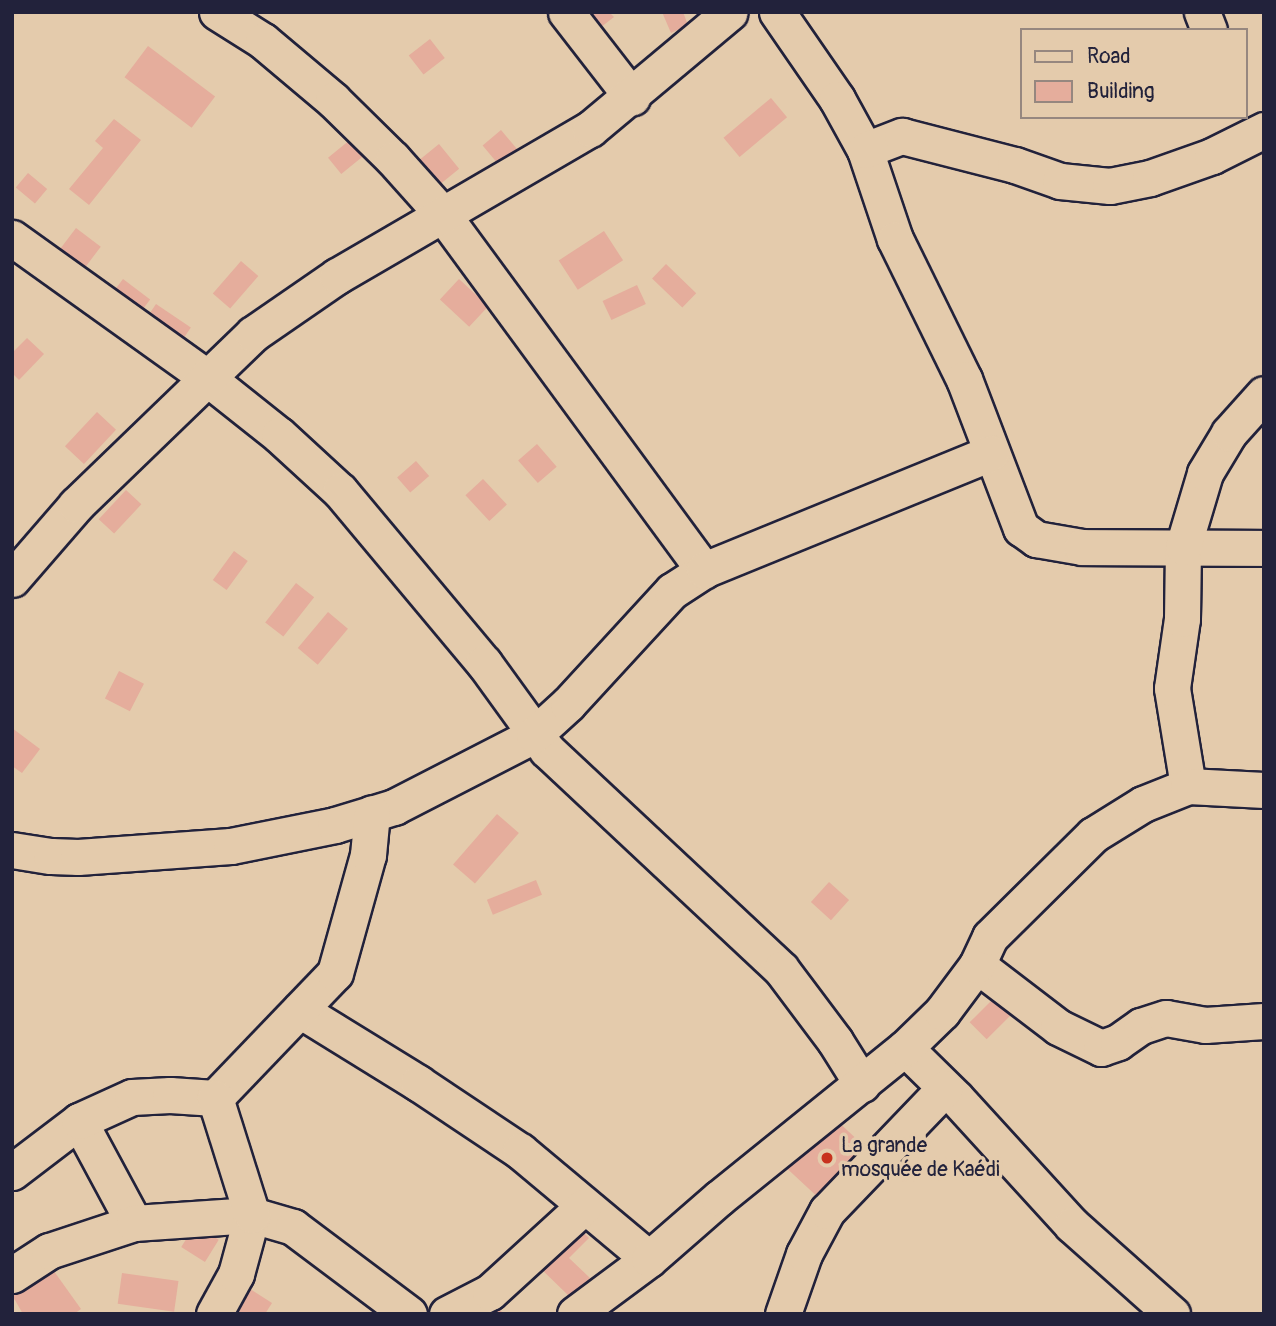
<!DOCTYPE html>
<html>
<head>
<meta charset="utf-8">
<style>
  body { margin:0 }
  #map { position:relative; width:1276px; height:1326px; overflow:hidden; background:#e4cbac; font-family:Pangolin,sans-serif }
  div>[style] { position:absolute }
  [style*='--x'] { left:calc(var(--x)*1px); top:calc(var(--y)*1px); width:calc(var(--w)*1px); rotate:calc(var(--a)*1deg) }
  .building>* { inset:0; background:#e5ad9c; transform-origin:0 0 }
  .roads { filter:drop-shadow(2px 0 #22223b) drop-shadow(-2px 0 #22223b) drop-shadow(0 2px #22223b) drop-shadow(0 -2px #22223b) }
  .minor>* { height:35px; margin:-17.5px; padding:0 17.5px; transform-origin:17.5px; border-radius:17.5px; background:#e4cbac }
  .dots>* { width:19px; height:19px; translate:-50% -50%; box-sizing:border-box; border:4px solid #e4cbac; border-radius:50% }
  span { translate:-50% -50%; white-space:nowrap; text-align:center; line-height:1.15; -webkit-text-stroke:7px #e4cbac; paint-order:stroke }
  .poi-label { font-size:21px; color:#22223b }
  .left { translate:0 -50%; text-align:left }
  .frame { position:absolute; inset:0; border:14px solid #22223b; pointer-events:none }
  .legend { position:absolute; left:1020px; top:28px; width:228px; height:91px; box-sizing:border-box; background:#e4cbac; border:2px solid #96877f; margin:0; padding:9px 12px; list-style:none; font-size:21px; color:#22223b }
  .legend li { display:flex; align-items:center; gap:14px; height:35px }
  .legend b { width:35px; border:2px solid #96877f }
</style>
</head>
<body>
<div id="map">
  <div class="building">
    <i style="clip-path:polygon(574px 12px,609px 12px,614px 17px,592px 34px)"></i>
    <i style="clip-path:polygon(662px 12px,683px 12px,688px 25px,671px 33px)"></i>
    <i style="left:430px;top:39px;width:24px;height:27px;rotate:52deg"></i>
    <i style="left:148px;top:46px;width:84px;height:39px;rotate:37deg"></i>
    <i style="left:771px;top:98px;width:25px;height:62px;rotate:50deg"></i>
    <i style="clip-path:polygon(114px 119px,141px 140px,89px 205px,69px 189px,103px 148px,95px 141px)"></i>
    <i style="left:501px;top:130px;width:30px;height:24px;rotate:50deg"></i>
    <i style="left:356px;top:135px;width:21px;height:36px;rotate:51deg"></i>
    <i style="left:439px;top:144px;width:32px;height:36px;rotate:51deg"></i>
    <i style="left:28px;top:173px;width:25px;height:19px;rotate:40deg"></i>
    <i style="left:76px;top:228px;width:31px;height:28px;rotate:37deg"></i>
    <i style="left:604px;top:231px;width:35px;height:54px;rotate:57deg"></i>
    <i style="left:241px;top:261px;width:23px;height:43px;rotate:41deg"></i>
    <i style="left:666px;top:264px;width:42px;height:20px;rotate:44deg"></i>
    <i style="left:123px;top:279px;width:34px;height:19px;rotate:37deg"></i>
    <i style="left:459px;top:279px;width:40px;height:28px;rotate:43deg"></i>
    <i style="left:637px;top:285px;width:21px;height:38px;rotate:65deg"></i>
    <i style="left:156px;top:304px;width:42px;height:22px;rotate:34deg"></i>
    <i style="clip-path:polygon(27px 338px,44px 354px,19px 380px,12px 373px,12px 353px)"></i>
    <i style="left:97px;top:412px;width:26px;height:47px;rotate:43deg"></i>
    <i style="left:537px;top:444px;width:30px;height:25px;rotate:49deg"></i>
    <i style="left:416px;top:461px;width:20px;height:25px;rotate:49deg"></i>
    <i style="left:483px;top:479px;width:35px;height:24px;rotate:47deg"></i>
    <i style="left:126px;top:490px;width:21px;height:40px;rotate:43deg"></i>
    <i style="left:234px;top:551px;width:17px;height:36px;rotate:36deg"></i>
    <i style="left:296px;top:583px;width:23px;height:50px;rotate:38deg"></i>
    <i style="left:328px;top:612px;width:26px;height:47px;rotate:40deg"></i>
    <i style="left:119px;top:671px;width:28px;height:31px;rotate:27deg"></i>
    <i style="clip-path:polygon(12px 728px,40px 749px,22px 773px,12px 766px)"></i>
    <i style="left:497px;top:814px;width:29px;height:67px;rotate:41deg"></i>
    <i style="left:536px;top:880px;width:16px;height:53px;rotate:68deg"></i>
    <i style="left:829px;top:882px;width:27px;height:27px;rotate:42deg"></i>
    <i style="left:993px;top:999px;width:24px;height:33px;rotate:45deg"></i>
    <i style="left:833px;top:1117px;width:53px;height:69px;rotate:43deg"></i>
    <i style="clip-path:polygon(575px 1224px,589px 1238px,569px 1258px,590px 1278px,571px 1298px,536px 1264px)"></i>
    <i style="left:195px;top:1225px;width:28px;height:26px;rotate:32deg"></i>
    <i style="clip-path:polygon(51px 1267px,81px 1309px,74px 1314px,23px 1314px,12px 1295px)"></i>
    <i style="left:122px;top:1273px;width:57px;height:31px;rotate:8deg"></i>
    <i style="clip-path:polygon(247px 1287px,272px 1303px,265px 1314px,239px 1314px,232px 1310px)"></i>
    <i style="clip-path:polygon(492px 1302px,504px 1314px,480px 1314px)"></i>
  </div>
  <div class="roads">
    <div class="minor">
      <i style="--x:217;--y:12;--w:54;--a:32.2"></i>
      <i style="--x:263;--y:41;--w:92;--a:40.1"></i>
      <i style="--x:333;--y:100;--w:84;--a:44.5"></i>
      <i style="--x:393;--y:159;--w:75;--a:48.2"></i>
      <i style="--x:443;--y:215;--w:441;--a:53.7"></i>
      <i style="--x:566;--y:12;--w:108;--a:52.2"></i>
      <i style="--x:777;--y:12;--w:106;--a:55.4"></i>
      <i style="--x:837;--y:99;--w:58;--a:61.2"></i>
      <i style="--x:865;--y:150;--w:94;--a:71.4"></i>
      <i style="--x:895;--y:239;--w:156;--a:63.8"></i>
      <i style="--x:964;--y:379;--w:160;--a:69.1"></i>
      <i style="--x:1021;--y:528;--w:19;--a:36"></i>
      <i style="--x:1036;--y:539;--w:47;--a:9.9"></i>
      <i style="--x:1082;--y:547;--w:182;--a:0.3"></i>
      <i style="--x:1202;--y:12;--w:19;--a:69"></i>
      <i style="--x:865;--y:150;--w:40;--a:-21"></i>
      <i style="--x:902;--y:136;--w:117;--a:14.4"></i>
      <i style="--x:1015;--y:165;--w:48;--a:19.6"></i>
      <i style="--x:1060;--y:181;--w:50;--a:5.7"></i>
      <i style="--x:1110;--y:186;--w:41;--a:-11.3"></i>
      <i style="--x:1150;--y:178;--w:66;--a:-19.5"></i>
      <i style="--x:1212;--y:156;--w:58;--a:-26.6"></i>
      <i style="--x:12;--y:238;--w:239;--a:35.6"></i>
      <i style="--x:206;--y:377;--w:93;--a:38.5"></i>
      <i style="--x:279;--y:435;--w:83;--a:42.6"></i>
      <i style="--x:340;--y:491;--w:224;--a:50.1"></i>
      <i style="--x:484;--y:663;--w:107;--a:54.1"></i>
      <i style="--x:547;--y:750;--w:320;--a:43.1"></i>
      <i style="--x:781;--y:969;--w:90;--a:53.1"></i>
      <i style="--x:835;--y:1041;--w:51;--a:57.9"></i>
      <i style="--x:12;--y:579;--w:98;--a:-49.1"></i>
      <i style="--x:76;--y:505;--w:246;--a:-44"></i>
      <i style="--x:253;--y:334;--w:102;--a:-34.6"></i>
      <i style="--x:337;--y:276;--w:293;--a:-30.2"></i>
      <i style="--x:590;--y:129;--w:182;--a:-39.9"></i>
      <i style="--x:1188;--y:786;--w:99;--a:-99.3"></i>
      <i style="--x:1172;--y:688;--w:70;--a:-81.8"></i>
      <i style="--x:1182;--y:619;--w:72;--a:-89.2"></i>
      <i style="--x:1183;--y:547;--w:77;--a:-73.4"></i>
      <i style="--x:1205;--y:473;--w:47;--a:-59"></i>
      <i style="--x:1229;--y:433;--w:52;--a:-48.1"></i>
      <i style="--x:12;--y:850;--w:39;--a:9"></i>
      <i style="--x:51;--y:856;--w:27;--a:2"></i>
      <i style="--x:78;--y:857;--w:153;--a:-4.1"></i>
      <i style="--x:231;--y:846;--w:106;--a:-11.4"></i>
      <i style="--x:335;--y:825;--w:62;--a:-17"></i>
      <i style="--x:394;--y:807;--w:157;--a:-27.2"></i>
      <i style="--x:534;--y:735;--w:46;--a:-42.4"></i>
      <i style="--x:568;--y:704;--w:154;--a:-47.4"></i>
      <i style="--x:672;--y:591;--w:38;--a:-33"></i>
      <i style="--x:704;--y:570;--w:310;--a:-22.2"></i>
      <i style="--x:977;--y:965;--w:102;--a:37.4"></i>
      <i style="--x:1058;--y:1027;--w:48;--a:26"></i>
      <i style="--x:1101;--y:1048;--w:18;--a:-19"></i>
      <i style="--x:1118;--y:1042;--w:28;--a:-35"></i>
      <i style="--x:1141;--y:1026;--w:26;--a:-18"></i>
      <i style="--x:1166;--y:1018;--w:40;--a:10"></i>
      <i style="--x:1205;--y:1025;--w:59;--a:-3.9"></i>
      <i style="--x:300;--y:1010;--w:139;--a:31.7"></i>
      <i style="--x:418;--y:1083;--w:123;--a:33.7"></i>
      <i style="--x:520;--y:1151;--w:168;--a:39.9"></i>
      <i style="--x:905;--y:1048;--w:71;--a:44.4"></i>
      <i style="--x:956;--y:1098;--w:172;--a:47.6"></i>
      <i style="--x:1072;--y:1225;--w:134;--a:41.7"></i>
      <i style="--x:79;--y:1121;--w:116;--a:61.7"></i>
      <i style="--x:12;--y:1172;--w:84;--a:-37.3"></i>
      <i style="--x:79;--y:1121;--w:58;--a:-24.4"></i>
      <i style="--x:132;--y:1097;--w:38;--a:-3"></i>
      <i style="--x:170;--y:1095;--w:45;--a:3.8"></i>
      <i style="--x:215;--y:1098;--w:173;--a:-46.2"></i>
      <i style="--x:335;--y:973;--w:123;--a:-74.4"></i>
      <i style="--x:368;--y:855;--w:42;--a:-84.6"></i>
      <i style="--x:12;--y:1275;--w:44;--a:-33"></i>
      <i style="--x:49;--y:1251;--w:89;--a:-18.2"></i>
      <i style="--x:134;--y:1223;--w:118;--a:-3.9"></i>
      <i style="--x:252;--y:1215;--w:43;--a:16.3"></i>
      <i style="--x:293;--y:1227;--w:145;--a:36.9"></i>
      <i style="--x:214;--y:1314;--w:46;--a:-61.2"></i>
      <i style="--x:236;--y:1274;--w:61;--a:-74.8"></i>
      <i style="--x:252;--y:1215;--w:123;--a:-107.5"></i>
      <i style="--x:447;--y:1314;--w:48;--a:-27.1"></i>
      <i style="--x:490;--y:1292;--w:126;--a:-42.4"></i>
      <i style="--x:575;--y:1314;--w:92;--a:-36.6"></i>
      <i style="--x:649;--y:1259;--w:93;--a:-41.1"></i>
      <i style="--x:719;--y:1198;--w:239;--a:-38.9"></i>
      <i style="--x:905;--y:1048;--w:52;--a:-44.2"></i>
      <i style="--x:942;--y:1012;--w:59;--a:-53.3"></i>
      <i style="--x:977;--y:965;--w:31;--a:-65"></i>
      <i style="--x:990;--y:937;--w:145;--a:-44.7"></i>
      <i style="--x:1093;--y:835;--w:59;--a:-31.8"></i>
      <i style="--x:1143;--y:804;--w:48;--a:-21.8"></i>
      <i style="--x:1188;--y:786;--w:76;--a:3"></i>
      <i style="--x:783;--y:1314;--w:64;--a:-70.7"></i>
      <i style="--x:804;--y:1254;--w:49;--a:-61.9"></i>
      <i style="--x:827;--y:1211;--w:170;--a:-46.2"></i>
    </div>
  </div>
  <div class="dots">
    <i style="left:827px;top:1158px;background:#c8321e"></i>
  </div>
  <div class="poi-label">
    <span class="left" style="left:841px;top:1158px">La grande<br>mosquée de Kaédi</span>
  </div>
  <div class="frame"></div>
  <ul class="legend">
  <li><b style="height:9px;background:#e4cbac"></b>Road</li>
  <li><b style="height:19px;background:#e5ad9c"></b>Building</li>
  </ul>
</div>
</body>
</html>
